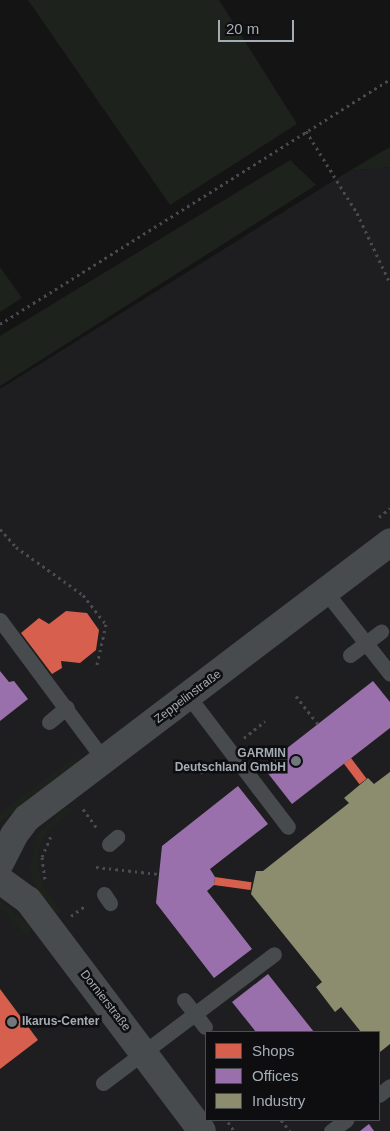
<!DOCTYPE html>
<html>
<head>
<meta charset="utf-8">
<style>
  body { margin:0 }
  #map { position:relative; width:390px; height:1131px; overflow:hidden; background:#141414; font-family:Arial,sans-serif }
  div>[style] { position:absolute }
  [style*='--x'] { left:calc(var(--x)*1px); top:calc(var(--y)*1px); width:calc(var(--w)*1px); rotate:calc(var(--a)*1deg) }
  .built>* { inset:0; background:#1e1e20 }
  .green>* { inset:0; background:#1d221c }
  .shops>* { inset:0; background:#d6604d; transform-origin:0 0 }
  .offices>* { inset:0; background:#9970ab }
  .industry>* { inset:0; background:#8c8c6e }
  .path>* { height:3px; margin-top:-1.5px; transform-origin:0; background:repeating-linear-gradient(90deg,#4a4b4f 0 2.5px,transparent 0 6.5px) }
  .service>* { height:15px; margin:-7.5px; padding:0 7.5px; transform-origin:7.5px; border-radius:7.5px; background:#484b4d }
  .minor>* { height:28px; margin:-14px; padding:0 14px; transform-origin:14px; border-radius:14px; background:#484b4d }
  .dots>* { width:14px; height:14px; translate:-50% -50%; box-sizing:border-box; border:2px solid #0e0e10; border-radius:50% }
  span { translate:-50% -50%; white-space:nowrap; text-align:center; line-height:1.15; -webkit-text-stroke:5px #0e0e10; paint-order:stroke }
  .street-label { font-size:12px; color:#a4adb5 }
  .poi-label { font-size:12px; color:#a4adb5; font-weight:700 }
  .right { translate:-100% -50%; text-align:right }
  .left { translate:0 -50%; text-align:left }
  .legend { position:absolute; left:205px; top:1031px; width:175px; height:90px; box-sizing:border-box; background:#0e0e10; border:1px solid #4a4e52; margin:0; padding:6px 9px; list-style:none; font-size:15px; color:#a4adb5 }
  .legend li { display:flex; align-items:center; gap:10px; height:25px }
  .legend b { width:25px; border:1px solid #4a4e52 }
  .scale { position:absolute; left:218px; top:20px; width:76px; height:22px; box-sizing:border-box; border:2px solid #a4adb5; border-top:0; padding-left:6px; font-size:15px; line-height:18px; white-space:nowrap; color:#a4adb5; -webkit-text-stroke:4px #0e0e10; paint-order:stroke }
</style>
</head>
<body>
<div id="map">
  <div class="built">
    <i style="clip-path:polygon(evenodd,390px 167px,390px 1131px,0 1131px,0 389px,349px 171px,390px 167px,206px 1032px,379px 1032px,379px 1120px,206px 1120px,206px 1032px)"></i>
  </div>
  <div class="green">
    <i style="clip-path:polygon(28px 0,219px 0,297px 124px,170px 205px)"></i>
    <i style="clip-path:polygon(390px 147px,390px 167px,349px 171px)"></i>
    <i style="clip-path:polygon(290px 160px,316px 185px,0 386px,0 336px)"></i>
    <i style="clip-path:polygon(0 267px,22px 298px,0 312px)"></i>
    <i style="clip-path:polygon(76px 756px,77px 766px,0 823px,0 813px)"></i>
    <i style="clip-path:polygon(64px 808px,75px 808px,47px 832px,38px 849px,37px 868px,46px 890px,62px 914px,50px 911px,35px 887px,30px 870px,37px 836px)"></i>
    <i style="clip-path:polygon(0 900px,31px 927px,28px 937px,0 908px)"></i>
  </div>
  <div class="shops">
    <i style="clip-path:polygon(66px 611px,87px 613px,99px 630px,96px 650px,80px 663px,61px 661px,62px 668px,52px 674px,21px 633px,39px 618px,49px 624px)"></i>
    <i style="left:351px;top:758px;width:26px;height:9px;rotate:53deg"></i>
    <i style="left:215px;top:877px;width:37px;height:8px;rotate:8deg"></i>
    <i style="clip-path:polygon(0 989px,38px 1040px,0 1069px)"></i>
  </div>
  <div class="offices">
    <i style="clip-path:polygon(0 671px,9px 682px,14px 681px,28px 699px,0 721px)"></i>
    <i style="clip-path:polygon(373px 681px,390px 702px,390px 728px,292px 804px,263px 767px)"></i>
    <i style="clip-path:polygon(238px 786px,268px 824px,210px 869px,215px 877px,214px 885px,207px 891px,252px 949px,214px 978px,156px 903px,162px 846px)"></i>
    <i style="clip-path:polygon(268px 974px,314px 1032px,256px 1032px,232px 1002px)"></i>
    <i style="clip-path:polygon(369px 1124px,374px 1131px,360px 1131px)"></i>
  </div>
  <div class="industry">
    <i style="clip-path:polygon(390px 772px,390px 1044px,380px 1052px,379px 1032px,361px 1032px,341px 1007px,335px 1012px,316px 987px,322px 982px,251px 894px,256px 871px,263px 871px,349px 803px,344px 798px,368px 778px,374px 784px)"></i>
  </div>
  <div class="path">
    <i style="--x:306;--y:131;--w:97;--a:58.1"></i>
    <i style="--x:357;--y:213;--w:77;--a:64.8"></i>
    <i style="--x:0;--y:324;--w:461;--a:-32.1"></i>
    <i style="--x:379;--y:517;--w:14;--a:-39"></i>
    <i style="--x:0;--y:529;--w:24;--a:48"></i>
    <i style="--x:16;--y:547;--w:82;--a:35.6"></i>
    <i style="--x:83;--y:595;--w:37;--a:52"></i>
    <i style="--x:106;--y:624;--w:42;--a:102.4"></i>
    <i style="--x:296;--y:696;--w:36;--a:52"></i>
    <i style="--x:244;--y:738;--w:27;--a:-39"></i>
    <i style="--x:200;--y:773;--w:18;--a:-38"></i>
    <i style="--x:83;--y:809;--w:24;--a:54"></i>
    <i style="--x:96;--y:867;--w:63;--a:6.3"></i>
    <i style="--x:45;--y:879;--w:22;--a:-98"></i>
    <i style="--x:42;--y:857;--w:26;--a:-67"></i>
    <i style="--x:71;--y:916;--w:19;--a:-35"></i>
    <i style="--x:281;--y:1120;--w:14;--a:51"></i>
    <i style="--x:228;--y:1122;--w:11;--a:56"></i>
  </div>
  <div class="service">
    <i style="--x:325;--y:591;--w:105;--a:51.9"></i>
    <i style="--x:0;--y:620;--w:174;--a:53.4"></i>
    <i style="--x:350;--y:655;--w:39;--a:-37"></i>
    <i style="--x:189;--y:697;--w:163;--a:52.7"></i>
    <i style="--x:49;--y:722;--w:23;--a:-40"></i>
    <i style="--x:109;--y:844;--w:11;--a:-41"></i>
    <i style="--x:104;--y:894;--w:11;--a:56"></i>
    <i style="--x:184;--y:1000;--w:34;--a:52"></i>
    <i style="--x:103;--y:1083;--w:214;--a:-37"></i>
    <i style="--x:379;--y:1095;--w:14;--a:-39"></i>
    <i style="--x:331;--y:1131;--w:19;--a:-36"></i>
  </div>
  <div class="minor">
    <i style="--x:0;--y:863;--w:31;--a:-63"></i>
    <i style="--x:14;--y:835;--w:21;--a:-53"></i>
    <i style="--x:27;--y:818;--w:456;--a:-37.2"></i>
    <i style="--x:0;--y:880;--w:34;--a:36"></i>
    <i style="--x:28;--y:900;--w:289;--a:53"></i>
  </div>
  <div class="dots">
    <i style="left:296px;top:761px;background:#72777d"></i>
    <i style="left:12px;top:1022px;background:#72777d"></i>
  </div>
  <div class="street-label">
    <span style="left:188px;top:697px;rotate:-37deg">Zeppelinstraße</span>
    <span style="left:105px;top:1001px;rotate:52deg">Dornierstraße</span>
  </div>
  <div class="poi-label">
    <span class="right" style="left:286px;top:761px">GARMIN<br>Deutschland GmbH</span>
    <span class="left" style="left:22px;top:1022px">Ikarus-Center</span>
  </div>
  <ul class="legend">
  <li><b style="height:14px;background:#d6604d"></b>Shops</li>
  <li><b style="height:14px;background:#9970ab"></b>Offices</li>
  <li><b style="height:14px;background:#8c8c6e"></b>Industry</li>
  </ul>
  <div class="scale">20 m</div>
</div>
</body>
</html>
